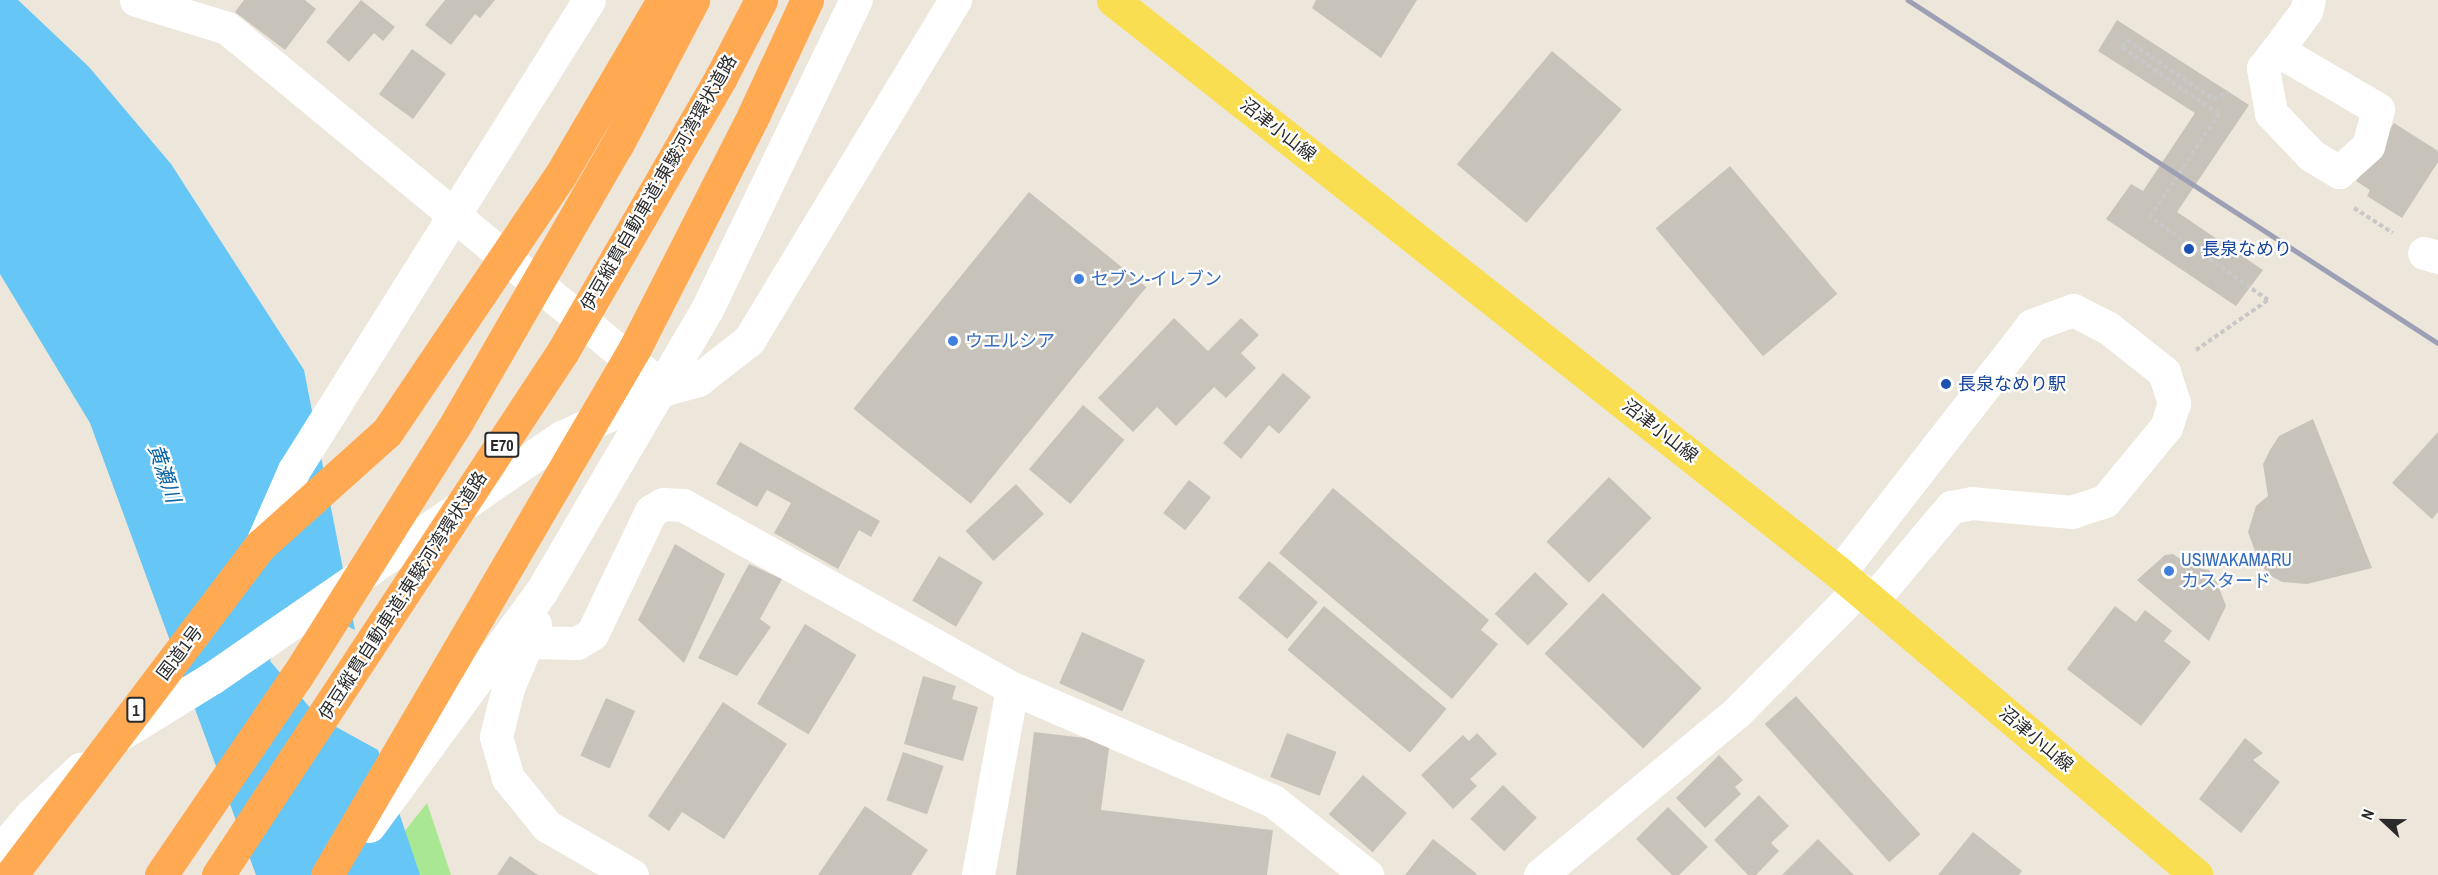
<!DOCTYPE html>
<html>
<head>
<meta charset="utf-8">
<style>
  body { margin:0 }
  #map { position:relative; width:2438px; height:875px; overflow:hidden; background:#ede6da; font-family:"Archivo Narrow","Noto Sans JP",sans-serif }
  div>[style] { position:absolute }
  [style*='--x'] { left:calc(var(--x)*1px); top:calc(var(--y)*1px); width:calc(var(--w)*1px); rotate:calc(var(--a)*1deg) }
  .green>* { inset:0; background:#aae793 }
  .water>* { inset:0; background:#66c6f6 }
  .building>* { inset:0; background:#c8c3ba; transform-origin:0 0 }
  .path>* { height:4px; margin-top:-2px; transform-origin:0; background:repeating-linear-gradient(90deg,#c8c8c8 0 4.5px,transparent 0 7.5px) }
  .minor>* { height:33px; margin:-16.5px; padding:0 16.5px; transform-origin:16.5px; border-radius:16.5px; background:#fff }
  .major>* { height:33px; margin:-16.5px; padding:0 16.5px; transform-origin:16.5px; border-radius:16.5px; background:#fade52 }
  .highway>* { height:33px; margin:-16.5px; padding:0 16.5px; transform-origin:16.5px; border-radius:16.5px; background:#ffaa53 }
  .rail>* { height:4.5px; margin:-2.25px; padding:0 2.25px; transform-origin:2.25px; border-radius:2.25px; background:#9d9fb5 }
  .dots>* { width:16px; height:16px; translate:-50% -50%; box-sizing:border-box; border:3px solid #fff; border-radius:50% }
  span { translate:-50% -50%; white-space:nowrap; text-align:center; line-height:1.15; -webkit-text-stroke:4.5px #fff; paint-order:stroke }
  .shield-label span { padding:2px 4px; background:#fff; border:2px solid; border-radius:4px; -webkit-text-stroke-width:0 }
  .shield-label { font-size:16px; color:#2a2a2a; font-weight:700 }
  .street-label { font-size:18px; color:#2a2a2a }
  .transit-label { font-size:18px; color:#164399 }
  .left { translate:0 -50%; text-align:left }
  .shop-label { font-size:18px; color:#366cbe }
  .water-label { font-size:20px; color:#0461a3; font-style:italic }
  .north { position:absolute; left:2354px; top:791px; width:60px; height:60px; -webkit-text-stroke:4px #fff; paint-order:stroke; rotate:292deg; font-size:16px; font-weight:700; line-height:24px; text-align:center; color:#2a2a2a }
  .north::after { content:''; display:block; margin:auto; width:21px; height:27px; background:#2a2a2a; clip-path:polygon(50% 0,100% 100%,50% 72%,0 100%) }
</style>
</head>
<body>
<div id="map">
  <div class="green">
    <i style="clip-path:polygon(427px 803px,451px 875px,370px 875px)"></i>
  </div>
  <div class="water">
    <i style="clip-path:polygon(0 0,18px 0,89px 67px,171px 164px,304px 370px,355px 630px,314px 609px,282px 629px,270px 661px,318px 717px,378px 750px,420px 875px,256px 875px,90px 423px,0 274px)"></i>
  </div>
  <div class="building">
    <i style="clip-path:polygon(244px 0,305px 0,316px 9px,285px 50px,235px 12px)"></i>
    <i style="clip-path:polygon(361px 0,395px 27px,383px 41px,374px 33px,349px 62px,326px 42px)"></i>
    <i style="clip-path:polygon(445px 0,495px 0,480px 18px,475px 14px,451px 45px,425px 25px)"></i>
    <i style="clip-path:polygon(1316px 0,1417px 0,1381px 58px,1312px 8px)"></i>
    <i style="clip-path:polygon(2117px 20px,2249px 105px,2177px 212px,2263px 270px,2236px 306px,2106px 219px,2131px 184px,2143px 191px,2195px 113px,2098px 51px)"></i>
    <i style="left:412px;top:49px;width:42px;height:56px;rotate:36deg"></i>
    <i style="left:1552px;top:51px;width:91px;height:148px;rotate:40deg"></i>
    <i style="clip-path:polygon(2394px 123px,2438px 151px,2438px 162px,2402px 218px,2367px 196px,2370px 190px,2356px 181px)"></i>
    <i style="left:1730px;top:166px;width:167px;height:97px;rotate:50deg"></i>
    <i style="left:1029px;top:192px;width:151px;height:279px;rotate:39deg"></i>
    <i style="clip-path:polygon(1174px 318px,1208px 351px,1241px 318px,1259px 335px,1241px 353px,1256px 368px,1226px 398px,1214px 387px,1176px 426px,1157px 407px,1133px 432px,1098px 398px)"></i>
    <i style="clip-path:polygon(1283px 373px,1311px 397px,1279px 434px,1269px 425px,1241px 459px,1223px 443px)"></i>
    <i style="left:1083px;top:405px;width:54px;height:84px;rotate:40deg"></i>
    <i style="clip-path:polygon(2313px 419px,2372px 568px,2307px 584px,2282px 582px,2269px 575px,2259px 562px,2248px 532px,2256px 506px,2268px 496px,2263px 464px,2270px 450px,2279px 436px)"></i>
    <i style="clip-path:polygon(2438px 432px,2438px 512px,2432px 519px,2392px 483px)"></i>
    <i style="clip-path:polygon(740px 442px,880px 521px,871px 537px,859px 530px,838px 569px,774px 533px,791px 503px,767px 490px,757px 507px,716px 484px)"></i>
    <i style="left:1609px;top:477px;width:59px;height:90px;rotate:44deg"></i>
    <i style="left:1189px;top:480px;width:28px;height:42px;rotate:38deg"></i>
    <i style="left:1016px;top:484px;width:41px;height:69px;rotate:47deg"></i>
    <i style="clip-path:polygon(1333px 488px,1489px 620px,1481px 630px,1498px 644px,1452px 699px,1279px 553px)"></i>
    <i style="clip-path:polygon(675px 544px,725px 574px,684px 663px,638px 620px)"></i>
    <i style="clip-path:polygon(2173px 554px,2190px 566px,2209px 570px,2216px 580px,2226px 606px,2209px 641px,2137px 580px,2165px 555px)"></i>
    <i style="left:939px;top:556px;width:51px;height:52px;rotate:31deg"></i>
    <i style="left:1269px;top:561px;width:64px;height:48px;rotate:40deg"></i>
    <i style="clip-path:polygon(749px 564px,782px 579px,760px 619px,771px 627px,737px 676px,698px 658px)"></i>
    <i style="left:1535px;top:572px;width:46px;height:58px;rotate:44deg"></i>
    <i style="left:1603px;top:593px;width:137px;height:84px;rotate:44deg"></i>
    <i style="left:1324px;top:606px;width:160px;height:57px;rotate:40deg"></i>
    <i style="clip-path:polygon(2115px 606px,2136px 622px,2145px 610px,2172px 631px,2164px 641px,2191px 662px,2141px 726px,2067px 669px)"></i>
    <i style="left:805px;top:624px;width:60px;height:93px;rotate:31deg"></i>
    <i style="left:1082px;top:632px;width:69px;height:56px;rotate:24deg"></i>
    <i style="clip-path:polygon(923px 676px,956px 686px,952px 699px,978px 707px,963px 761px,904px 744px)"></i>
    <i style="left:1796px;top:696px;width:186px;height:42px;rotate:48deg"></i>
    <i style="left:606px;top:698px;width:32px;height:63px;rotate:24deg"></i>
    <i style="clip-path:polygon(723px 702px,787px 744px,724px 839px,682px 812px,669px 831px,648px 816px)"></i>
    <i style="clip-path:polygon(1034px 732px,1110px 741px,1101px 810px,1273px 830px,1267px 875px,1016px 875px)"></i>
    <i style="left:1287px;top:733px;width:53px;height:47px;rotate:21deg"></i>
    <i style="clip-path:polygon(1477px 733px,1497px 754px,1470px 779px,1477px 786px,1453px 809px,1421px 775px,1463px 735px,1469px 741px)"></i>
    <i style="clip-path:polygon(2245px 738px,2263px 753px,2253px 760px,2280px 782px,2241px 833px,2199px 799px)"></i>
    <i style="left:903px;top:752px;width:43px;height:51px;rotate:19deg"></i>
    <i style="clip-path:polygon(1719px 755px,1743px 780px,1735px 787px,1741px 794px,1705px 828px,1676px 798px)"></i>
    <i style="left:1363px;top:775px;width:58px;height:52px;rotate:41deg"></i>
    <i style="left:1503px;top:785px;width:47px;height:47px;rotate:44deg"></i>
    <i style="clip-path:polygon(1759px 795px,1789px 826px,1771px 843px,1779px 851px,1756px 875px,1748px 875px,1714px 840px)"></i>
    <i style="clip-path:polygon(865px 806px,928px 850px,911px 875px,818px 875px)"></i>
    <i style="clip-path:polygon(1668px 807px,1708px 847px,1679px 875px,1672px 875px,1636px 839px)"></i>
    <i style="clip-path:polygon(1973px 832px,2022px 871px,2019px 875px,1938px 875px)"></i>
    <i style="clip-path:polygon(1433px 839px,1477px 874px,1476px 875px,1405px 875px)"></i>
    <i style="clip-path:polygon(1818px 839px,1854px 875px,1782px 875px)"></i>
    <i style="clip-path:polygon(510px 856px,538px 875px,497px 875px)"></i>
  </div>
  <div class="path">
    <i style="--x:2354;--y:208;--w:46;--a:32.7"></i>
    <i style="--x:2196;--y:350;--w:88;--a:-34.8"></i>
    <i style="--x:2268;--y:300;--w:144;--a:-144.9"></i>
    <i style="--x:2150;--y:217;--w:124;--a:-56.2"></i>
    <i style="--x:2219;--y:114;--w:118;--a:-145.4"></i>
    <i style="--x:2122;--y:47;--w:9;--a:-54"></i>
    <i style="--x:2127;--y:40;--w:104;--a:34.5"></i>
    <i style="--x:2213;--y:99;--w:17;--a:-24"></i>
  </div>
  <div class="minor">
    <i style="--x:136;--y:0;--w:95;--a:17.1"></i>
    <i style="--x:227;--y:28;--w:568;--a:39.5"></i>
    <i style="--x:2277;--y:50;--w:117;--a:30.3"></i>
    <i style="--x:2378;--y:109;--w:38;--a:105"></i>
    <i style="--x:2368;--y:146;--w:39;--a:138"></i>
    <i style="--x:2339;--y:172;--w:33;--a:-149"></i>
    <i style="--x:2311;--y:155;--w:58;--a:-133.6"></i>
    <i style="--x:2271;--y:113;--w:46;--a:-100.1"></i>
    <i style="--x:2263;--y:68;--w:23;--a:-52"></i>
    <i style="--x:2277;--y:50;--w:49;--a:-53.4"></i>
    <i style="--x:2306;--y:11;--w:11;--a:-75"></i>
    <i style="--x:2424;--y:253;--w:15;--a:16"></i>
    <i style="--x:261;--y:545;--w:82;--a:-66.3"></i>
    <i style="--x:294;--y:470;--w:555;--a:-57.89"></i>
    <i style="--x:1839;--y:573;--w:314;--a:-52.1"></i>
    <i style="--x:2032;--y:325;--w:44;--a:-20.1"></i>
    <i style="--x:2073;--y:310;--w:38;--a:27"></i>
    <i style="--x:2107;--y:327;--w:73;--a:38.3"></i>
    <i style="--x:2164;--y:372;--w:33;--a:72"></i>
    <i style="--x:2174;--y:403;--w:25;--a:108"></i>
    <i style="--x:2166;--y:427;--w:96;--a:129.5"></i>
    <i style="--x:2105;--y:501;--w:35;--a:162"></i>
    <i style="--x:2072;--y:512;--w:100;--a:-174.9"></i>
    <i style="--x:1972;--y:503;--w:21;--a:169"></i>
    <i style="--x:1951;--y:507;--w:121;--a:130"></i>
    <i style="--x:535;--y:624;--w:69;--a:112.9"></i>
    <i style="--x:508;--y:688;--w:50;--a:103.8"></i>
    <i style="--x:496;--y:737;--w:43;--a:73.7"></i>
    <i style="--x:508;--y:778;--w:62;--a:50.9"></i>
    <i style="--x:547;--y:826;--w:98;--a:30"></i>
    <i style="--x:526;--y:642;--w:51;--a:1.1"></i>
    <i style="--x:577;--y:643;--w:17;--a:-31"></i>
    <i style="--x:592;--y:634;--w:136;--a:-64.4"></i>
    <i style="--x:651;--y:511;--w:14;--a:-30"></i>
    <i style="--x:663;--y:504;--w:20;--a:3"></i>
    <i style="--x:683;--y:505;--w:376;--a:29.1"></i>
    <i style="--x:1012;--y:688;--w:284;--a:23.4"></i>
    <i style="--x:1273;--y:801;--w:120;--a:38.2"></i>
    <i style="--x:116;--y:737;--w:113;--a:-31.6"></i>
    <i style="--x:212;--y:678;--w:425;--a:-34.6"></i>
    <i style="--x:562;--y:437;--w:114;--a:-25"></i>
    <i style="--x:665;--y:389;--w:34;--a:-15"></i>
    <i style="--x:698;--y:380;--w:65;--a:-38.1"></i>
    <i style="--x:749;--y:340;--w:398;--a:-58.8"></i>
    <i style="--x:369;--y:826;--w:290;--a:-53.7"></i>
    <i style="--x:541;--y:592;--w:328;--a:-59.6"></i>
    <i style="--x:707;--y:309;--w:343;--a:-64.3"></i>
    <i style="--x:0;--y:851;--w:46;--a:-49.4"></i>
    <i style="--x:30;--y:816;--w:69;--a:-43.2"></i>
    <i style="--x:978;--y:875;--w:190;--a:-79.7"></i>
    <i style="--x:1540;--y:875;--w:254;--a:-39.6"></i>
    <i style="--x:1736;--y:713;--w:175;--a:-45.2"></i>
  </div>
  <div class="major">
    <i style="--x:1113;--y:0;--w:925;--a:38.28"></i>
    <i style="--x:1839;--y:573;--w:468;--a:40.2"></i>
  </div>
  <div class="highway">
    <i style="--x:11;--y:875;--w:414;--a:-52.9"></i>
    <i style="--x:261;--y:545;--w:169;--a:-41.9"></i>
    <i style="--x:387;--y:432;--w:311;--a:-56"></i>
    <i style="--x:561;--y:174;--w:202;--a:-59.6"></i>
    <i style="--x:161;--y:875;--w:241;--a:-55.7"></i>
    <i style="--x:297;--y:676;--w:302;--a:-57.8"></i>
    <i style="--x:458;--y:420;--w:318;--a:-60"></i>
    <i style="--x:617;--y:145;--w:164;--a:-62.3"></i>
    <i style="--x:218;--y:875;--w:627;--a:-56.64"></i>
    <i style="--x:563;--y:351;--w:316;--a:-60"></i>
    <i style="--x:721;--y:77;--w:87;--a:-62.5"></i>
    <i style="--x:327;--y:875;--w:610;--a:-59.7"></i>
    <i style="--x:635;--y:348;--w:263;--a:-63"></i>
    <i style="--x:754;--y:114;--w:126;--a:-65.1"></i>
  </div>
  <div class="rail">
    <i style="--x:1908;--y:0;--w:631;--a:32.91"></i>
  </div>
  <div class="dots">
    <i style="left:2189px;top:249px;background:#1a4fb4"></i>
    <i style="left:1079px;top:279px;background:#3f7fe0"></i>
    <i style="left:953px;top:341px;background:#3f7fe0"></i>
    <i style="left:1946px;top:384px;background:#1a4fb4"></i>
    <i style="left:2169px;top:571px;background:#3f7fe0"></i>
  </div>
  <div class="shield-label">
    <span style="left:502px;top:445px">E70</span>
    <span style="left:136px;top:710px">1</span>
  </div>
  <div class="street-label">
    <span style="left:1278px;top:130px;rotate:38deg">沼津小山線</span>
    <span style="left:659px;top:183px;rotate:-60deg">伊豆縦貫自動車道;東駿河湾環状道路</span>
    <span style="left:1660px;top:431px;rotate:38deg">沼津小山線</span>
    <span style="left:403px;top:596px;rotate:-57deg">伊豆縦貫自動車道;東駿河湾環状道路</span>
    <span style="left:180px;top:653px;rotate:-53deg">国道1号</span>
    <span style="left:2036px;top:739px;rotate:40deg">沼津小山線</span>
  </div>
  <div class="transit-label">
    <span class="left" style="left:2202px;top:249px">長泉なめり</span>
    <span class="left" style="left:1958px;top:384px">長泉なめり駅</span>
  </div>
  <div class="shop-label">
    <span class="left" style="left:1091px;top:279px">セブン-イレブン</span>
    <span class="left" style="left:965px;top:341px">ウエルシア</span>
    <span class="left" style="left:2181px;top:571px">USIWAKAMARU<br>カスタード</span>
  </div>
  <div class="water-label">
    <span style="left:165px;top:473px;rotate:71deg">黄瀬川</span>
  </div>
  <div class="north">N</div>
</div>
</body>
</html>
